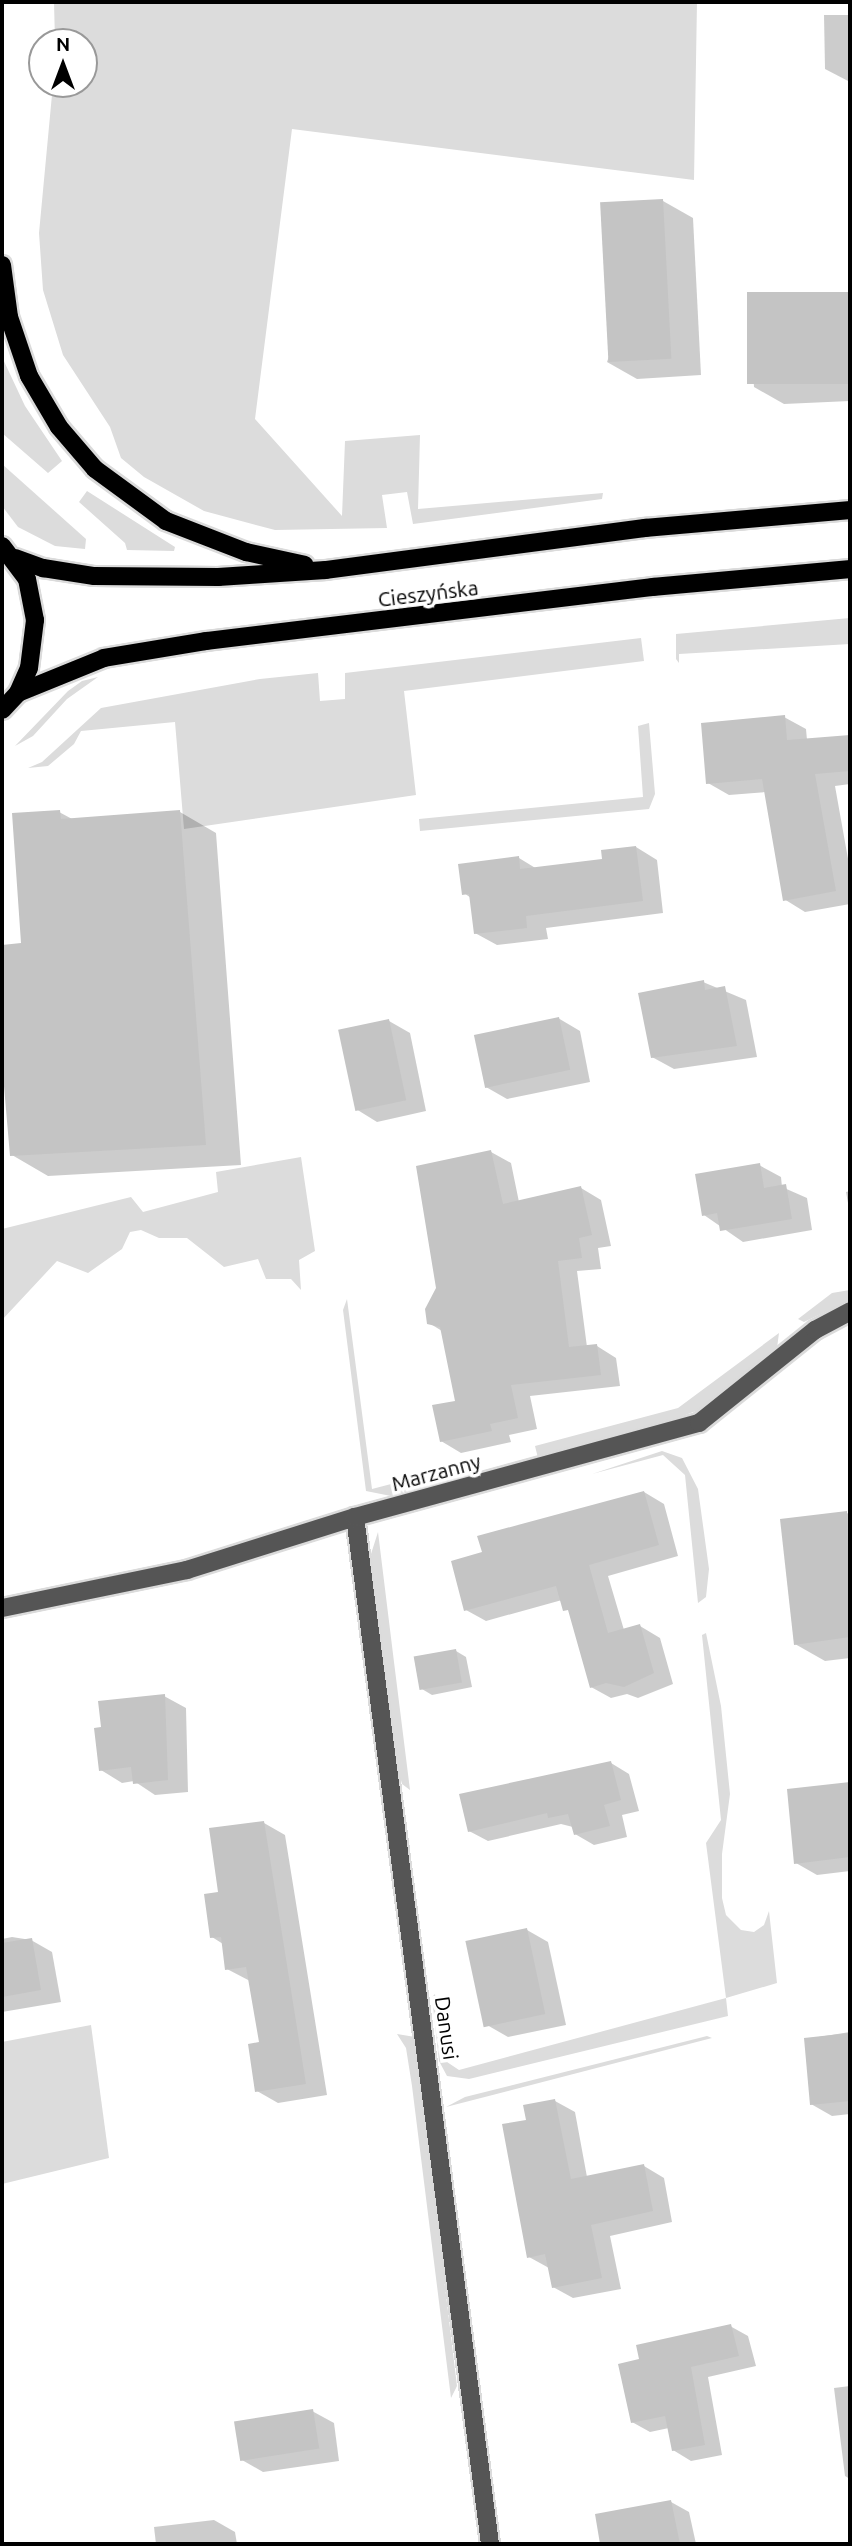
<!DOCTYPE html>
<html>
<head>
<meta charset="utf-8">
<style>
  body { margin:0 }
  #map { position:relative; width:852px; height:2546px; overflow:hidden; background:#fff; font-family:Ubuntu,sans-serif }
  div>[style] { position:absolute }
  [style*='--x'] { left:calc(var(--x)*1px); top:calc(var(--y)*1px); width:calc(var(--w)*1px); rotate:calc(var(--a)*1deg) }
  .green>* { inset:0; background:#dcdcdc }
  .shadow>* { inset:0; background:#0003 }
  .building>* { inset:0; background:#c4c4c4; transform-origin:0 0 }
  .roads { filter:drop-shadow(2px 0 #dbdbdb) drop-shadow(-2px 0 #dbdbdb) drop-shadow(0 2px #dbdbdb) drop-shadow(0 -2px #dbdbdb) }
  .minor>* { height:18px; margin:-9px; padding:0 9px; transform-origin:9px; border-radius:9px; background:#555 }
  .major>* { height:18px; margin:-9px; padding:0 9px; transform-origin:9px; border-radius:9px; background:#000 }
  span { translate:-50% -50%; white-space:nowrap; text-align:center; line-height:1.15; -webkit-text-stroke:7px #fff; paint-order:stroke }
  .street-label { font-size:21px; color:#000 }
  .frame { position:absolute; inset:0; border:4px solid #000; pointer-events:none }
  .north { position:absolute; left:28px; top:28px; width:70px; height:70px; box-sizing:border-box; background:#fff; border:2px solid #999; border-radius:50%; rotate:0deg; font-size:19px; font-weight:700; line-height:28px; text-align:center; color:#000 }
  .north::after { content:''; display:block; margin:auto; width:24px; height:32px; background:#000; clip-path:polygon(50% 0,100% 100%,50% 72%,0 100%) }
</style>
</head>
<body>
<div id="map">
  <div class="green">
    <i style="clip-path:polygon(54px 2px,697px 2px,694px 180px,292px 129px,255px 419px,342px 516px,345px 441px,420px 435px,418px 509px,603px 493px,602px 499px,413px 524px,407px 492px,382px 495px,387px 528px,275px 530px,204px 511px,144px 477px,121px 458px,110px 427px,63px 355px,43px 290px,39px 233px,53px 84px,84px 84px,84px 42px,55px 42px)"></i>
    <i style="clip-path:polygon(2px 357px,25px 406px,62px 461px,48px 473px,2px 433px)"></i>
    <i style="clip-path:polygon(2px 464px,86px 539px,85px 549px,55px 546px,18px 527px,2px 506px)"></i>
    <i style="clip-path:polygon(87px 491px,175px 547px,174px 551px,127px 550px,125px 543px,79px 502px)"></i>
    <i style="clip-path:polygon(850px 618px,850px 644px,679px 654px,679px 663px,676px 659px,676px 634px)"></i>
    <i style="clip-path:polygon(641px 638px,644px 661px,404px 691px,416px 795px,184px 829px,175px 722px,81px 731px,74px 744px,48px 766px,28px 768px,42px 762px,101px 708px,260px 679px,318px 673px,320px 701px,345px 699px,345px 673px)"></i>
    <i style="clip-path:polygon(98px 677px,67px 699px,33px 736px,15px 746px,68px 691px,82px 681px)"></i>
    <i style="clip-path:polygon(649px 723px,655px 794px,649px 809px,420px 831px,419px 819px,643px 797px,638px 726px)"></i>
    <i style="clip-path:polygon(301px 1157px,315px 1251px,299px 1260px,301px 1290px,291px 1279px,266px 1279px,258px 1259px,224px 1267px,187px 1238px,159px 1238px,141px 1230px,130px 1232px,122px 1249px,88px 1273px,57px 1261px,2px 1320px,2px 1229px,131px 1197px,143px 1212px,218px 1192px,216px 1172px)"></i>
    <i style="clip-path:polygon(850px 1290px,850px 1300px,804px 1322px,798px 1319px,832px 1293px)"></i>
    <i style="clip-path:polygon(347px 1299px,372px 1489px,437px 1472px,439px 1484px,391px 1496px,366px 1491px,343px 1310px)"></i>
    <i style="clip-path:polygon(779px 1333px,777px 1348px,696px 1411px,643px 1431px,538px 1458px,535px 1446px,678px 1408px)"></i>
    <i style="clip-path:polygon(662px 1451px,682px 1458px,698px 1489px,709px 1569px,706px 1597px,698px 1603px,685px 1475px,663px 1455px,592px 1474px)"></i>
    <i style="clip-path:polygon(378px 1532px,394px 1662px,410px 1790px,402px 1784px,398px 1769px,372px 1580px,371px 1554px)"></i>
    <i style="clip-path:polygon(706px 1633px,721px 1706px,730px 1794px,722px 1854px,722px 1898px,726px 1915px,741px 1930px,754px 1932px,764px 1925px,769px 1911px,777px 1983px,726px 1998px,728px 2016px,469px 2079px,447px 2076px,439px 2061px,432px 1997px,435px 1994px,444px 2060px,459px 2070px,726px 1998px,706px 1843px,721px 1820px,702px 1635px)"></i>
    <i style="clip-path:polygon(91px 2025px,109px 2158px,2px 2184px,2px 2042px)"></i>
    <i style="clip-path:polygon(397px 2034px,415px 2037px,457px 2386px,451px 2398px,412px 2086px,406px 2048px)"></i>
    <i style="clip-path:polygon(707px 2036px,712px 2038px,446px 2107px,465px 2097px)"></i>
  </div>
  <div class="shadow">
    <i style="clip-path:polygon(824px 15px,850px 15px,850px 82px,825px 69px)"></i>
    <i style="clip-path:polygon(663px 201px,693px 218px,701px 375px,637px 379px,607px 362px)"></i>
    <i style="clip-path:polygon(850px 294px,850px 401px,784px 404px,754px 387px,749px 300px)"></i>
    <i style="clip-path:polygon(784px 717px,806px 729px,807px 740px,850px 736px,850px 784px,835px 786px,850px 870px,850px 904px,805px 912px,784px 899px,766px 792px,729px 795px,708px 783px)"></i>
    <i style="clip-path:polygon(59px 812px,74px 820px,180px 812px,216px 833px,241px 1165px,48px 1176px,12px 1155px,2px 1045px,2px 946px,23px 944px)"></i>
    <i style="clip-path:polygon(636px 847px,657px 860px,663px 913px,546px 928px,548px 939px,497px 945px,475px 933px,471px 898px,464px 893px,519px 858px,537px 869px,604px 861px)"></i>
    <i style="clip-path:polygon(703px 982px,746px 1000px,757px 1057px,674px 1069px,652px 1057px)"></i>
    <i style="clip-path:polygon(558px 1018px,580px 1031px,590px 1082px,507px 1099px,486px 1087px)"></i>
    <i style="clip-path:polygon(389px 1021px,410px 1033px,426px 1111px,377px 1122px,356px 1109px)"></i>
    <i style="clip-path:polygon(491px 1152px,511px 1163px,519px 1202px,581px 1188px,601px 1200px,611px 1246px,598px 1248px,601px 1269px,577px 1271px,587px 1347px,597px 1346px,616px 1358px,620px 1386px,530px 1396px,537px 1429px,509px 1435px,511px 1442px,461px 1453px,441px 1441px,457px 1402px,442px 1331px,429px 1323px,437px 1288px)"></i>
    <i style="clip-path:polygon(759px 1165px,781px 1177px,782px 1187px,807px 1198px,812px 1230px,743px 1242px,704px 1215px)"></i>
    <i style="clip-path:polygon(850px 1191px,850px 1214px,846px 1192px)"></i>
    <i style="clip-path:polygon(644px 1492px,664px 1504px,678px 1556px,608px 1576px,624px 1630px,640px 1626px,660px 1638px,673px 1684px,638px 1698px,627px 1694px,611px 1698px,591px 1687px,571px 1614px,562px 1600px,486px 1621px,466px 1610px,484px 1553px)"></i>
    <i style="clip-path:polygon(847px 1513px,850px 1515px,850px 1658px,825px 1661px,795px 1644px)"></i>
    <i style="clip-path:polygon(456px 1651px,466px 1657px,472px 1687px,432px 1695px,422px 1689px)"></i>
    <i style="clip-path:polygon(164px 1696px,186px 1708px,188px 1792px,155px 1795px,134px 1781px,122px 1783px,101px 1770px)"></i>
    <i style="clip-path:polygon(611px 1763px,629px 1774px,639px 1811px,622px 1815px,627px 1837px,594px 1845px,575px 1834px,573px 1827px,561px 1824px,488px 1841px,469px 1831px)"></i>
    <i style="clip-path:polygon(850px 1784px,850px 1871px,817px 1875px,796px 1863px,789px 1790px)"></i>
    <i style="clip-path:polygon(264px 1823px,285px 1835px,327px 2095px,278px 2103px,257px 2091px,261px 2044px,250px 1981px,227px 1969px,223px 1944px,212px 1937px,220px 1893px)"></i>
    <i style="clip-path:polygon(527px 1930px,548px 1942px,566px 2025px,508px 2037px,487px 2025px)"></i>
    <i style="clip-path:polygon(12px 1937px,31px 1940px,52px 1952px,61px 2002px,2px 2012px,2px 1939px)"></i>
    <i style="clip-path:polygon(850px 2032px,850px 2114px,832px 2116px,811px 2104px,806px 2039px)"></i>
    <i style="clip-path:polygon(555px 2101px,575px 2112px,587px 2177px,644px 2166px,664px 2178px,672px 2222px,610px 2236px,621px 2289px,573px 2298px,553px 2287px,549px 2268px,529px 2257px,528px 2122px)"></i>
    <i style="clip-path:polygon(730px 2326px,748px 2336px,756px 2366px,708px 2377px,722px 2455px,691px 2461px,673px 2450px,669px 2428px,650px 2432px,632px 2422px,641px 2360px)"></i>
    <i style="clip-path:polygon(850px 2386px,850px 2479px,845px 2476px,834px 2388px)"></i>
    <i style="clip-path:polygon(312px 2411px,334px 2423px,339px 2461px,263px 2472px,242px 2460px)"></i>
    <i style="clip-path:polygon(671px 2502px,689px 2512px,696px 2544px,602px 2544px,597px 2515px)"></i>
    <i style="clip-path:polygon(214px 2520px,235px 2532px,237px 2544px,156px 2544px,154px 2527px)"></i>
  </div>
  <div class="building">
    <i style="left:663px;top:199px;width:160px;height:63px;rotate:87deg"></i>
    <i style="left:850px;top:292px;width:92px;height:103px;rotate:90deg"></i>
    <i style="clip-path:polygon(785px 715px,787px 740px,850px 735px,850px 771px,815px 774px,836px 891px,783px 901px,762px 779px,706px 784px,701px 723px)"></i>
    <i style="clip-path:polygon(60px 810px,61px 819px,180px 810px,206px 1145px,10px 1156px,2px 1063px,2px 945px,21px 943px,12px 813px)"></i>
    <i style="clip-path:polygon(636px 846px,643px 901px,526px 916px,527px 928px,474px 934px,469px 894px,462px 895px,458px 864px,519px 856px,520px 869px,602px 859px,601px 850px)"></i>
    <i style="clip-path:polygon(704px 980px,705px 990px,725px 986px,737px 1046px,651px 1058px,638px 993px)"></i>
    <i style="left:559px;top:1017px;width:54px;height:87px;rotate:78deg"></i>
    <i style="left:389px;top:1019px;width:83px;height:52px;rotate:78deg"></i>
    <i style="clip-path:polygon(491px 1150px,503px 1204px,581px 1186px,592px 1235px,579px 1238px,582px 1258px,558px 1261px,569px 1347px,597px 1344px,601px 1375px,511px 1385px,518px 1418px,490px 1424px,492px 1431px,440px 1442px,432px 1405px,455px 1401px,440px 1327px,427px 1324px,425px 1309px,436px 1288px,416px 1166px)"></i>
    <i style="clip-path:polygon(760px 1163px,764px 1188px,786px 1184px,792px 1219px,720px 1231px,717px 1213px,702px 1216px,695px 1174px)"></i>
    <i style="clip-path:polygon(644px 1491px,659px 1545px,589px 1565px,608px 1633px,640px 1624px,654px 1673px,624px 1687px,606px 1683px,590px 1688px,568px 1610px,563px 1611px,556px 1586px,464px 1611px,451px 1561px,482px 1552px,477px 1536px)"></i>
    <i style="clip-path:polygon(847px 1511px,850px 1637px,794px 1645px,780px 1519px)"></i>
    <i style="left:456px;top:1649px;width:34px;height:43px;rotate:80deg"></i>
    <i style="clip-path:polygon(165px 1694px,168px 1780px,133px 1784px,131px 1767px,99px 1771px,94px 1728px,101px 1727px,98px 1701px)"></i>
    <i style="clip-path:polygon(611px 1761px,621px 1800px,604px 1805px,610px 1826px,574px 1835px,568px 1814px,548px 1818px,547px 1813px,468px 1832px,459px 1794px)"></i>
    <i style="clip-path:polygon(850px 1782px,850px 1857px,794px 1864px,787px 1789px)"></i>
    <i style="clip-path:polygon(264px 1821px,306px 2084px,255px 2092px,248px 2044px,259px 2042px,246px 1967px,225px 1970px,221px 1937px,210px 1938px,204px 1894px,218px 1892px,209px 1828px)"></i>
    <i style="left:527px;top:1928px;width:88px;height:63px;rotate:78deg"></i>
    <i style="clip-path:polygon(32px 1938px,41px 1990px,2px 1997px,2px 1943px)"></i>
    <i style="clip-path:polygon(850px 2033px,850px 2101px,810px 2105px,804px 2038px)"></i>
    <i style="clip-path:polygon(555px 2099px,571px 2179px,644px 2164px,653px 2211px,591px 2225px,602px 2278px,552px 2288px,545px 2254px,527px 2258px,502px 2124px,526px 2120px,523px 2105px)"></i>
    <i style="clip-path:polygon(731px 2324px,739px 2356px,691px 2367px,705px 2445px,672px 2451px,665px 2416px,631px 2423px,618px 2364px,639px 2359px,636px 2345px)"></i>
    <i style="left:313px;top:2409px;width:40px;height:80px;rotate:81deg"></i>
    <i style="clip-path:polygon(671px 2500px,680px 2544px,600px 2544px,595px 2514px)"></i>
  </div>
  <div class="roads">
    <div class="minor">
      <i style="--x:355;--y:1517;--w:1036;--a:82.51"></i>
      <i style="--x:2;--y:1608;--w:189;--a:-11.6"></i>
      <i style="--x:187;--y:1570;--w:176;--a:-17.5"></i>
      <i style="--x:355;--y:1517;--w:357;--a:-15.3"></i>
      <i style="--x:699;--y:1423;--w:149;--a:-38.7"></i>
      <i style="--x:815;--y:1330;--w:40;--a:-28"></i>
    </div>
    <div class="major">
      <i style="--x:2;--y:265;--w:52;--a:82.3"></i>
      <i style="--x:9;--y:317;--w:62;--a:71.3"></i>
      <i style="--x:29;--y:376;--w:59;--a:59.5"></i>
      <i style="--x:59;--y:427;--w:55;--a:49.4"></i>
      <i style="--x:95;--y:469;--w:88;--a:36.2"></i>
      <i style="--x:166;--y:521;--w:86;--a:21.2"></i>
      <i style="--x:246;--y:552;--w:60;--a:12.4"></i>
      <i style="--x:2;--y:546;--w:41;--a:52.9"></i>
      <i style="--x:27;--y:579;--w:42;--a:79"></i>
      <i style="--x:35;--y:620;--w:48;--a:97.1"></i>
      <i style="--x:29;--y:668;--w:27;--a:114"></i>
      <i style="--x:18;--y:693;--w:23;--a:133"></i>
      <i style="--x:15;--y:558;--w:30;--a:20"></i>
      <i style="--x:43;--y:568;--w:52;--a:8.9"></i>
      <i style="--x:94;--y:576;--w:124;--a:0.5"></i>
      <i style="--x:218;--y:577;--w:108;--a:-3.7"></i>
      <i style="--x:326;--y:570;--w:322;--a:-7.5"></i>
      <i style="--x:645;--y:528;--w:206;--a:-5"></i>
      <i style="--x:18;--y:693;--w:93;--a:-22.1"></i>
      <i style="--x:104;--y:658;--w:103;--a:-9.5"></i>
      <i style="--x:206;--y:641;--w:450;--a:-6.9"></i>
      <i style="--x:653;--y:587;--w:198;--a:-5.2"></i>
    </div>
  </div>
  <div class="street-label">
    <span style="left:428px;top:593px;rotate:-7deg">Cieszyńska</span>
    <span style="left:436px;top:1472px;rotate:-15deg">Marzanny</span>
    <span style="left:447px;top:2028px;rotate:82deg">Danusi</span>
  </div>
  <div class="frame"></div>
  <div class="north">N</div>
</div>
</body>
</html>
